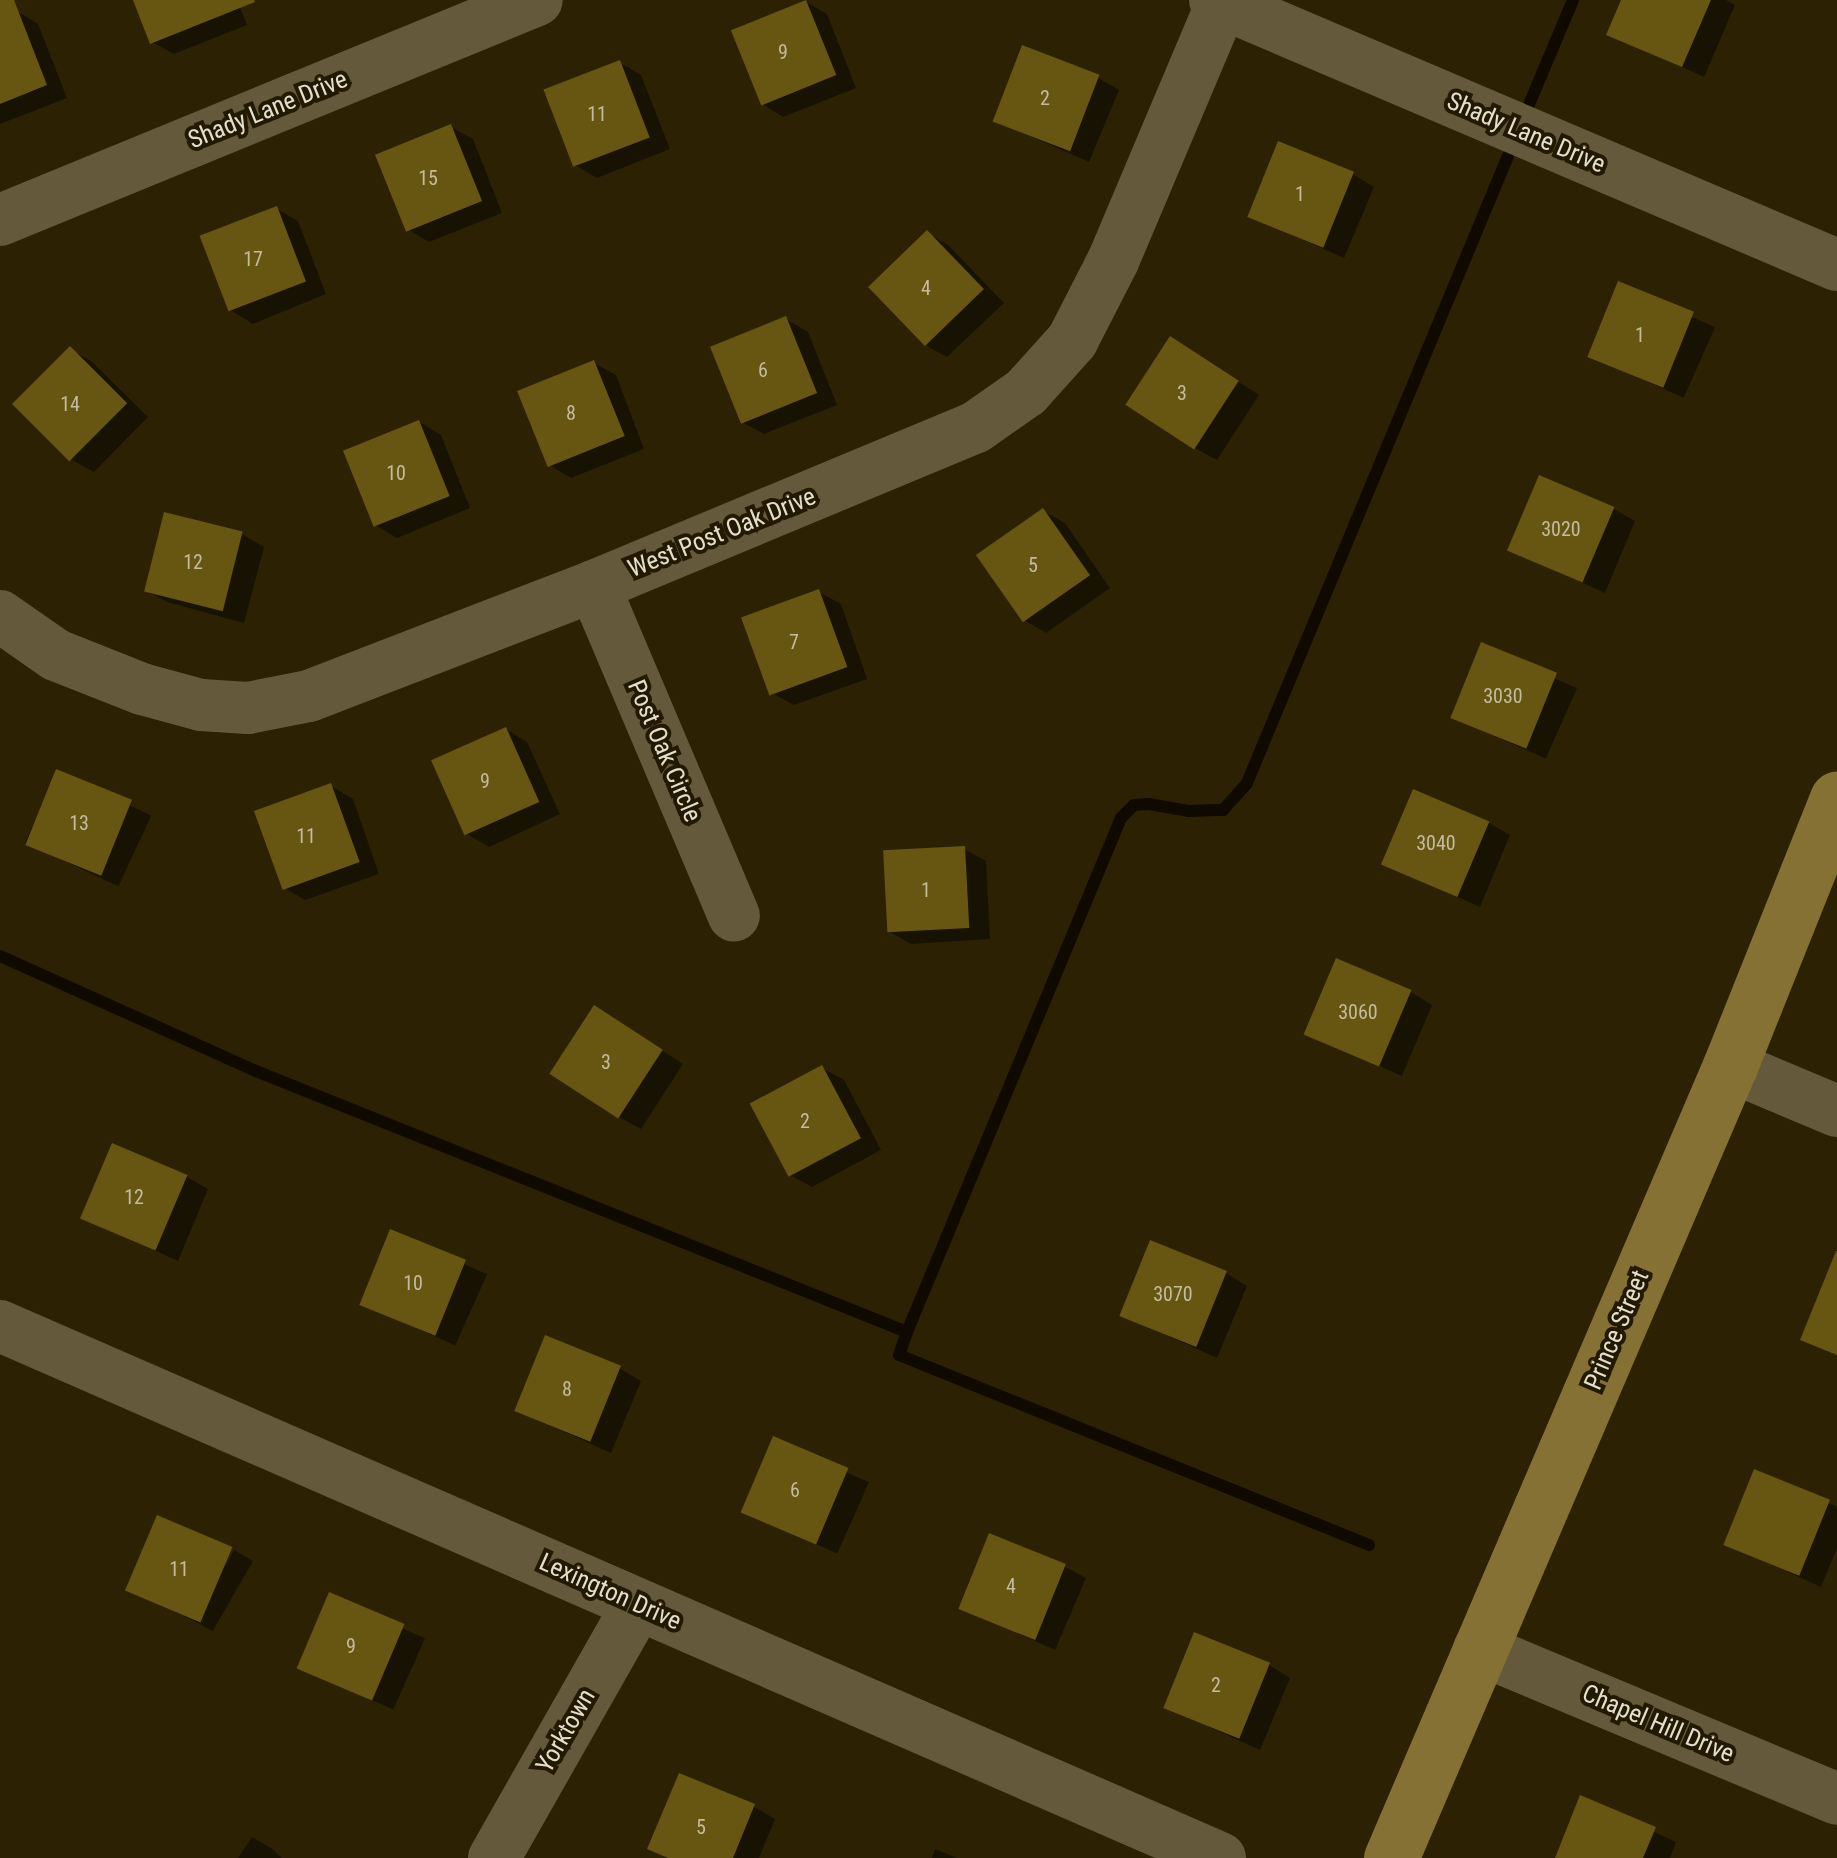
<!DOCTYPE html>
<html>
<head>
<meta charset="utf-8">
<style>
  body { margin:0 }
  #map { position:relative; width:1837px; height:1858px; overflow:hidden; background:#2c2203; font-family:"Roboto Condensed",sans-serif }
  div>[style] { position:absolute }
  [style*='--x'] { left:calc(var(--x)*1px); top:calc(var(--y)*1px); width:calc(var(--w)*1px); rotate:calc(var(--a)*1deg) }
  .shadow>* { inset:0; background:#0007; transform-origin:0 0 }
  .stream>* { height:12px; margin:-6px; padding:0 6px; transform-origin:6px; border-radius:6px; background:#0f0900 }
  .building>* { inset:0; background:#675512; transform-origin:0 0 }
  .minor>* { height:52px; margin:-26px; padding:0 26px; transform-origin:26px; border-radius:26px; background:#645a3b }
  .major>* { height:55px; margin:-27.5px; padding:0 27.5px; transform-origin:27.5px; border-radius:27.5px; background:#847133 }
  span { translate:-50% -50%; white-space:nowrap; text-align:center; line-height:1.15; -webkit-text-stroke:8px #221900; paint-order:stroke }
  .number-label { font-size:20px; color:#c5bc9e }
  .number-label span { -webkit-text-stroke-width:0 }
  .street-label { font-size:25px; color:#e4dfcd }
</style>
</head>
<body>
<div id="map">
  <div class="shadow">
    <i style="clip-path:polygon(135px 0,237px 0,247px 25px,174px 54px,152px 42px)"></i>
    <i style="clip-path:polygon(1624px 0,1726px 0,1735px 5px,1704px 77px,1610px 34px)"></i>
    <i style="clip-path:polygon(806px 2px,827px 14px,856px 88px,783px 117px,762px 104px)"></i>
    <i style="clip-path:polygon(17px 11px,38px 24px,67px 98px,0 124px,0 18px)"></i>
    <i style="clip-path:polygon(620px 63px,641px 75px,670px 149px,597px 178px,575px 165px)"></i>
    <i style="clip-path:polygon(1098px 78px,1119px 90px,1089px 162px,994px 120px)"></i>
    <i style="clip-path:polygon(451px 127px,473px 139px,502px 213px,429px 242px,407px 229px)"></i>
    <i style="clip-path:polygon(1353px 174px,1374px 187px,1344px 258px,1249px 216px)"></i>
    <i style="clip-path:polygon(277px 209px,298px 221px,326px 294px,253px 324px,232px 311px)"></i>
    <i style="clip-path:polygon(927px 233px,948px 245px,1004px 303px,947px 357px,925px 345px)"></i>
    <i style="left:1620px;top:285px;width:104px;height:77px;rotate:24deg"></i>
    <i style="clip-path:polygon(786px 319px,808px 332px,837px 405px,764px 434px,742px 422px)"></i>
    <i style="clip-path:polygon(70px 349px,91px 361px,148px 417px,94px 472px,72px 460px)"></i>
    <i style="clip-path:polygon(1192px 352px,1259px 395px,1217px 460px,1195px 448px)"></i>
    <i style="clip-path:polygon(594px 363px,616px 375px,644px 449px,571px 478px,549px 465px)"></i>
    <i style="clip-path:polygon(419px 422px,441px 435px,470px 508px,397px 538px,375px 525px)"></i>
    <i style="clip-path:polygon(1614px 509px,1635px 521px,1605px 593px,1510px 550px)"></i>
    <i style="clip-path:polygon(1043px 511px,1065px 523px,1110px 588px,1046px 633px,1024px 620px,979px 555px)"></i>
    <i style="clip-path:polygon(242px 534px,264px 547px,244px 623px,167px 602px,145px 590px)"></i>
    <i style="clip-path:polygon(819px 592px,841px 604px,867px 679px,794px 705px,772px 693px)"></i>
    <i style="left:1482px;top:646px;width:104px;height:77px;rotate:24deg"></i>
    <i style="clip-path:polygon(506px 729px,527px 742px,560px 814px,489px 847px,467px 834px)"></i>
    <i style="left:58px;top:772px;width:103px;height:78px;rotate:25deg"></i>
    <i style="clip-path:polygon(331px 786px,353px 799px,379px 874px,305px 900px,283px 887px)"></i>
    <i style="clip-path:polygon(1489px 823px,1510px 835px,1480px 907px,1385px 864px)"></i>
    <i style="clip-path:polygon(964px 849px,986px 861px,990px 939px,911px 944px,890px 932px)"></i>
    <i style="clip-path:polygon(1411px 992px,1432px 1005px,1402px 1076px,1307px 1034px)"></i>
    <i style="clip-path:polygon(616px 1021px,683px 1064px,641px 1129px,619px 1117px)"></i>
    <i style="clip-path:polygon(822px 1068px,844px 1080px,881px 1150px,812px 1187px,790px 1175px)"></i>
    <i style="clip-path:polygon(187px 1177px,208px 1189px,178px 1261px,83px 1218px)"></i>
    <i style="left:392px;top:1232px;width:104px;height:78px;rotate:24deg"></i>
    <i style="clip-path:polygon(1226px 1273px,1247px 1286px,1217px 1358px,1122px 1315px)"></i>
    <i style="clip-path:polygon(619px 1368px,641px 1381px,611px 1453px,516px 1410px)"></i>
    <i style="left:774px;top:1440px;width:104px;height:78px;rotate:24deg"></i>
    <i style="clip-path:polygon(1756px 1472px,1837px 1507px,1837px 1548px,1821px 1587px,1726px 1544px)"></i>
    <i style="clip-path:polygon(229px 1548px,198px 1623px,128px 1590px)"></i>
    <i style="left:234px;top:1550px;width:22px;height:81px;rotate:30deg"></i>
    <i style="clip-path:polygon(1064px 1566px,1086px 1578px,1055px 1650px,961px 1607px)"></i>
    <i style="left:330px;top:1596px;width:104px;height:78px;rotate:24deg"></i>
    <i style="clip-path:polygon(1269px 1665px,1290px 1678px,1260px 1750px,1165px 1707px)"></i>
    <i style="clip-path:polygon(1582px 1799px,1676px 1842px,1670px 1858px,1557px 1858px)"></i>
    <i style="clip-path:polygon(754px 1807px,775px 1819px,759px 1858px,667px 1858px,650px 1848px)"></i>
    <i style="clip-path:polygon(252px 1837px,271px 1848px,282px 1858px,238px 1858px)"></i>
    <i style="clip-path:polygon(935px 1849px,957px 1858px,932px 1858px)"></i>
  </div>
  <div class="stream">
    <i style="--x:1528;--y:107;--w:116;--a:-67.2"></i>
    <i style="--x:0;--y:956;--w:281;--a:24.2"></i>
    <i style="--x:256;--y:1071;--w:701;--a:21.85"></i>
    <i style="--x:907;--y:1332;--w:24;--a:109"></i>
    <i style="--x:899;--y:1355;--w:507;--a:22.01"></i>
    <i style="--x:907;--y:1332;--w:557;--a:-67.4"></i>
    <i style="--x:1121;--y:818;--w:18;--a:-45"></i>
    <i style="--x:1134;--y:805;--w:15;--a:-4"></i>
    <i style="--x:1149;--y:804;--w:41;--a:9.9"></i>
    <i style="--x:1189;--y:811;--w:34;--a:-2"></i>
    <i style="--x:1223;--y:810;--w:36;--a:-48"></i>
    <i style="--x:1247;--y:783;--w:679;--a:-67.4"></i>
  </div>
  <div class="building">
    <i style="clip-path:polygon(0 0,14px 0,47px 85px,0 104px)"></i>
    <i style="clip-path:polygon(133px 0,254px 0,255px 2px,150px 44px)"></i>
    <i style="left:806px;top:0;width:81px;height:81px;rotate:68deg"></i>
    <i style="clip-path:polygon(1621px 0,1711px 0,1682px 67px,1606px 35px)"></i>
    <i style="left:1022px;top:45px;width:83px;height:82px;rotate:21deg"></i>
    <i style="left:620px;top:60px;width:83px;height:82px;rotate:69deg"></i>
    <i style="left:451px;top:124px;width:83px;height:82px;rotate:68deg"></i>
    <i style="left:1278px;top:141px;width:82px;height:82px;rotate:22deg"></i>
    <i style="left:277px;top:206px;width:81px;height:83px;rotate:69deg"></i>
    <i style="left:927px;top:230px;width:82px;height:82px;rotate:46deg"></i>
    <i style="left:1618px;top:281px;width:82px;height:82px;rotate:22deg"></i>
    <i style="left:786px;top:316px;width:83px;height:82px;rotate:68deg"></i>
    <i style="left:1170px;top:336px;width:82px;height:82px;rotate:33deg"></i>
    <i style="left:70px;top:346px;width:81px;height:82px;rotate:45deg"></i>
    <i style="left:594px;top:360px;width:82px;height:83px;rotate:68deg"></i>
    <i style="left:419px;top:420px;width:82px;height:82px;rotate:68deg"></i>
    <i style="left:1539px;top:475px;width:82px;height:82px;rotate:23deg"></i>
    <i style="left:1043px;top:508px;width:82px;height:82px;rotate:55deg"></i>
    <i style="left:164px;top:512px;width:81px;height:82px;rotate:14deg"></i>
    <i style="left:819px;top:589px;width:83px;height:83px;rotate:70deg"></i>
    <i style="left:1481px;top:642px;width:82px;height:82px;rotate:22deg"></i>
    <i style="left:506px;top:727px;width:82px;height:82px;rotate:66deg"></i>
    <i style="left:56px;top:769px;width:82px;height:82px;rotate:22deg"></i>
    <i style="left:331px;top:783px;width:84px;height:82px;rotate:70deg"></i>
    <i style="left:1413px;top:789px;width:83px;height:82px;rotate:23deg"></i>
    <i style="left:965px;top:846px;width:82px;height:82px;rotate:87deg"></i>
    <i style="left:1336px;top:958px;width:82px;height:83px;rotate:23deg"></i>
    <i style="left:594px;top:1005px;width:82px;height:82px;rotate:33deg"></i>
    <i style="left:822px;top:1065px;width:83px;height:82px;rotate:62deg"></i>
    <i style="left:112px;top:1143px;width:82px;height:82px;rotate:23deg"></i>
    <i style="left:390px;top:1229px;width:82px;height:82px;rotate:22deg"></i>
    <i style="left:1150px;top:1240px;width:83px;height:82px;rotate:22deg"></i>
    <i style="clip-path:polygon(1836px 1251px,1837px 1251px,1837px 1355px,1800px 1340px)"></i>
    <i style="left:545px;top:1335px;width:82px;height:82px;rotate:22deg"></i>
    <i style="left:773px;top:1436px;width:82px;height:83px;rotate:23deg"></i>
    <i style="left:1754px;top:1469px;width:82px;height:82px;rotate:22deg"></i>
    <i style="left:157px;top:1515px;width:82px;height:82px;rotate:23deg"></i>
    <i style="left:989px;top:1533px;width:83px;height:82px;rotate:22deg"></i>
    <i style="left:329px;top:1592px;width:82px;height:83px;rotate:23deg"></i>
    <i style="left:1194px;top:1632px;width:82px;height:82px;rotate:22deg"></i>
    <i style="clip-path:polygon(679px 1773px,755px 1804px,733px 1858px,668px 1858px,647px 1849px)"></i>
    <i style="clip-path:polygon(1580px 1795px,1656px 1827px,1643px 1858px,1555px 1858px)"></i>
  </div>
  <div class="minor">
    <i style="--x:1215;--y:0;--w:676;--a:23.08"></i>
    <i style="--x:0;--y:220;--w:580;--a:-22.28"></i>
    <i style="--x:594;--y:586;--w:358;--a:67"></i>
    <i style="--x:0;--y:616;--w:68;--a:34.9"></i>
    <i style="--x:56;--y:655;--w:92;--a:21.6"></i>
    <i style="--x:142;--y:689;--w:61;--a:15.2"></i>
    <i style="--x:201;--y:705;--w:47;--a:3.7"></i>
    <i style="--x:248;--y:708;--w:62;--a:-11.1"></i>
    <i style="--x:309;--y:696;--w:305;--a:-21.1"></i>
    <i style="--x:594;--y:586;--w:414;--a:-22.6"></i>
    <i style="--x:976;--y:427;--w:61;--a:-35"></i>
    <i style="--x:1026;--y:392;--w:69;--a:-48"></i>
    <i style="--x:1072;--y:341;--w:90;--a:-62.9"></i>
    <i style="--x:1113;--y:261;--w:283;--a:-67.1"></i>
    <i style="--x:1730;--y:1066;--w:116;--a:22.8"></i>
    <i style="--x:0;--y:1326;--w:1331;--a:23.56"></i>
    <i style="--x:1479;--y:1649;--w:388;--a:22.7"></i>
    <i style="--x:494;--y:1858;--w:291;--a:-60.4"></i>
  </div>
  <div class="major">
    <i style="--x:1391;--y:1858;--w:862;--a:-66.83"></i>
    <i style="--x:1730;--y:1066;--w:288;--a:-68.2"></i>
  </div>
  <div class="number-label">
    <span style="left:783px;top:52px">9</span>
    <span style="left:1045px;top:98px">2</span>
    <span style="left:597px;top:114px">11</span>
    <span style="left:428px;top:178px">15</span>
    <span style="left:1300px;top:194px">1</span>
    <span style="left:253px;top:259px">17</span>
    <span style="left:926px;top:288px">4</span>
    <span style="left:1640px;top:335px">1</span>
    <span style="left:763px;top:370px">6</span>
    <span style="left:1182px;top:393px">3</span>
    <span style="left:70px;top:404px">14</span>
    <span style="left:571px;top:413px">8</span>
    <span style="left:396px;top:473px">10</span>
    <span style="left:1561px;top:529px">3020</span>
    <span style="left:193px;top:562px">12</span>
    <span style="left:1033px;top:565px">5</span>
    <span style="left:794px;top:642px">7</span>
    <span style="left:1503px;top:696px">3030</span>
    <span style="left:485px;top:781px">9</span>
    <span style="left:79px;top:823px">13</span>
    <span style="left:306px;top:836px">11</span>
    <span style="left:1436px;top:843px">3040</span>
    <span style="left:926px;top:890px">1</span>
    <span style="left:1358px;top:1012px">3060</span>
    <span style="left:606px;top:1062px">3</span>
    <span style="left:805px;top:1121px">2</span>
    <span style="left:134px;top:1197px">12</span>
    <span style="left:413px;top:1283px">10</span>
    <span style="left:1173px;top:1294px">3070</span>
    <span style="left:567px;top:1389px">8</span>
    <span style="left:795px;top:1490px">6</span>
    <span style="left:179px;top:1569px">11</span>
    <span style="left:1011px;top:1586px">4</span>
    <span style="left:351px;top:1646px">9</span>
    <span style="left:1216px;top:1685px">2</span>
    <span style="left:701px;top:1827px">5</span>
  </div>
  <div class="street-label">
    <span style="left:268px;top:110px;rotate:-22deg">Shady Lane Drive</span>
    <span style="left:1526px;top:133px;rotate:23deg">Shady Lane Drive</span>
    <span style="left:722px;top:533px;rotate:-22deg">West Post Oak Drive</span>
    <span style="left:664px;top:751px;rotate:67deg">Post Oak Circle</span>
    <span style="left:1617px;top:1330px;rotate:-67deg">Prince Street</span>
    <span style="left:610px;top:1592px;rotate:24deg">Lexington Drive</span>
    <span style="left:1658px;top:1724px;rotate:23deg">Chapel Hill Drive</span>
    <span style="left:566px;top:1731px;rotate:-60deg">Yorktown</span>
  </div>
</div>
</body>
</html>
